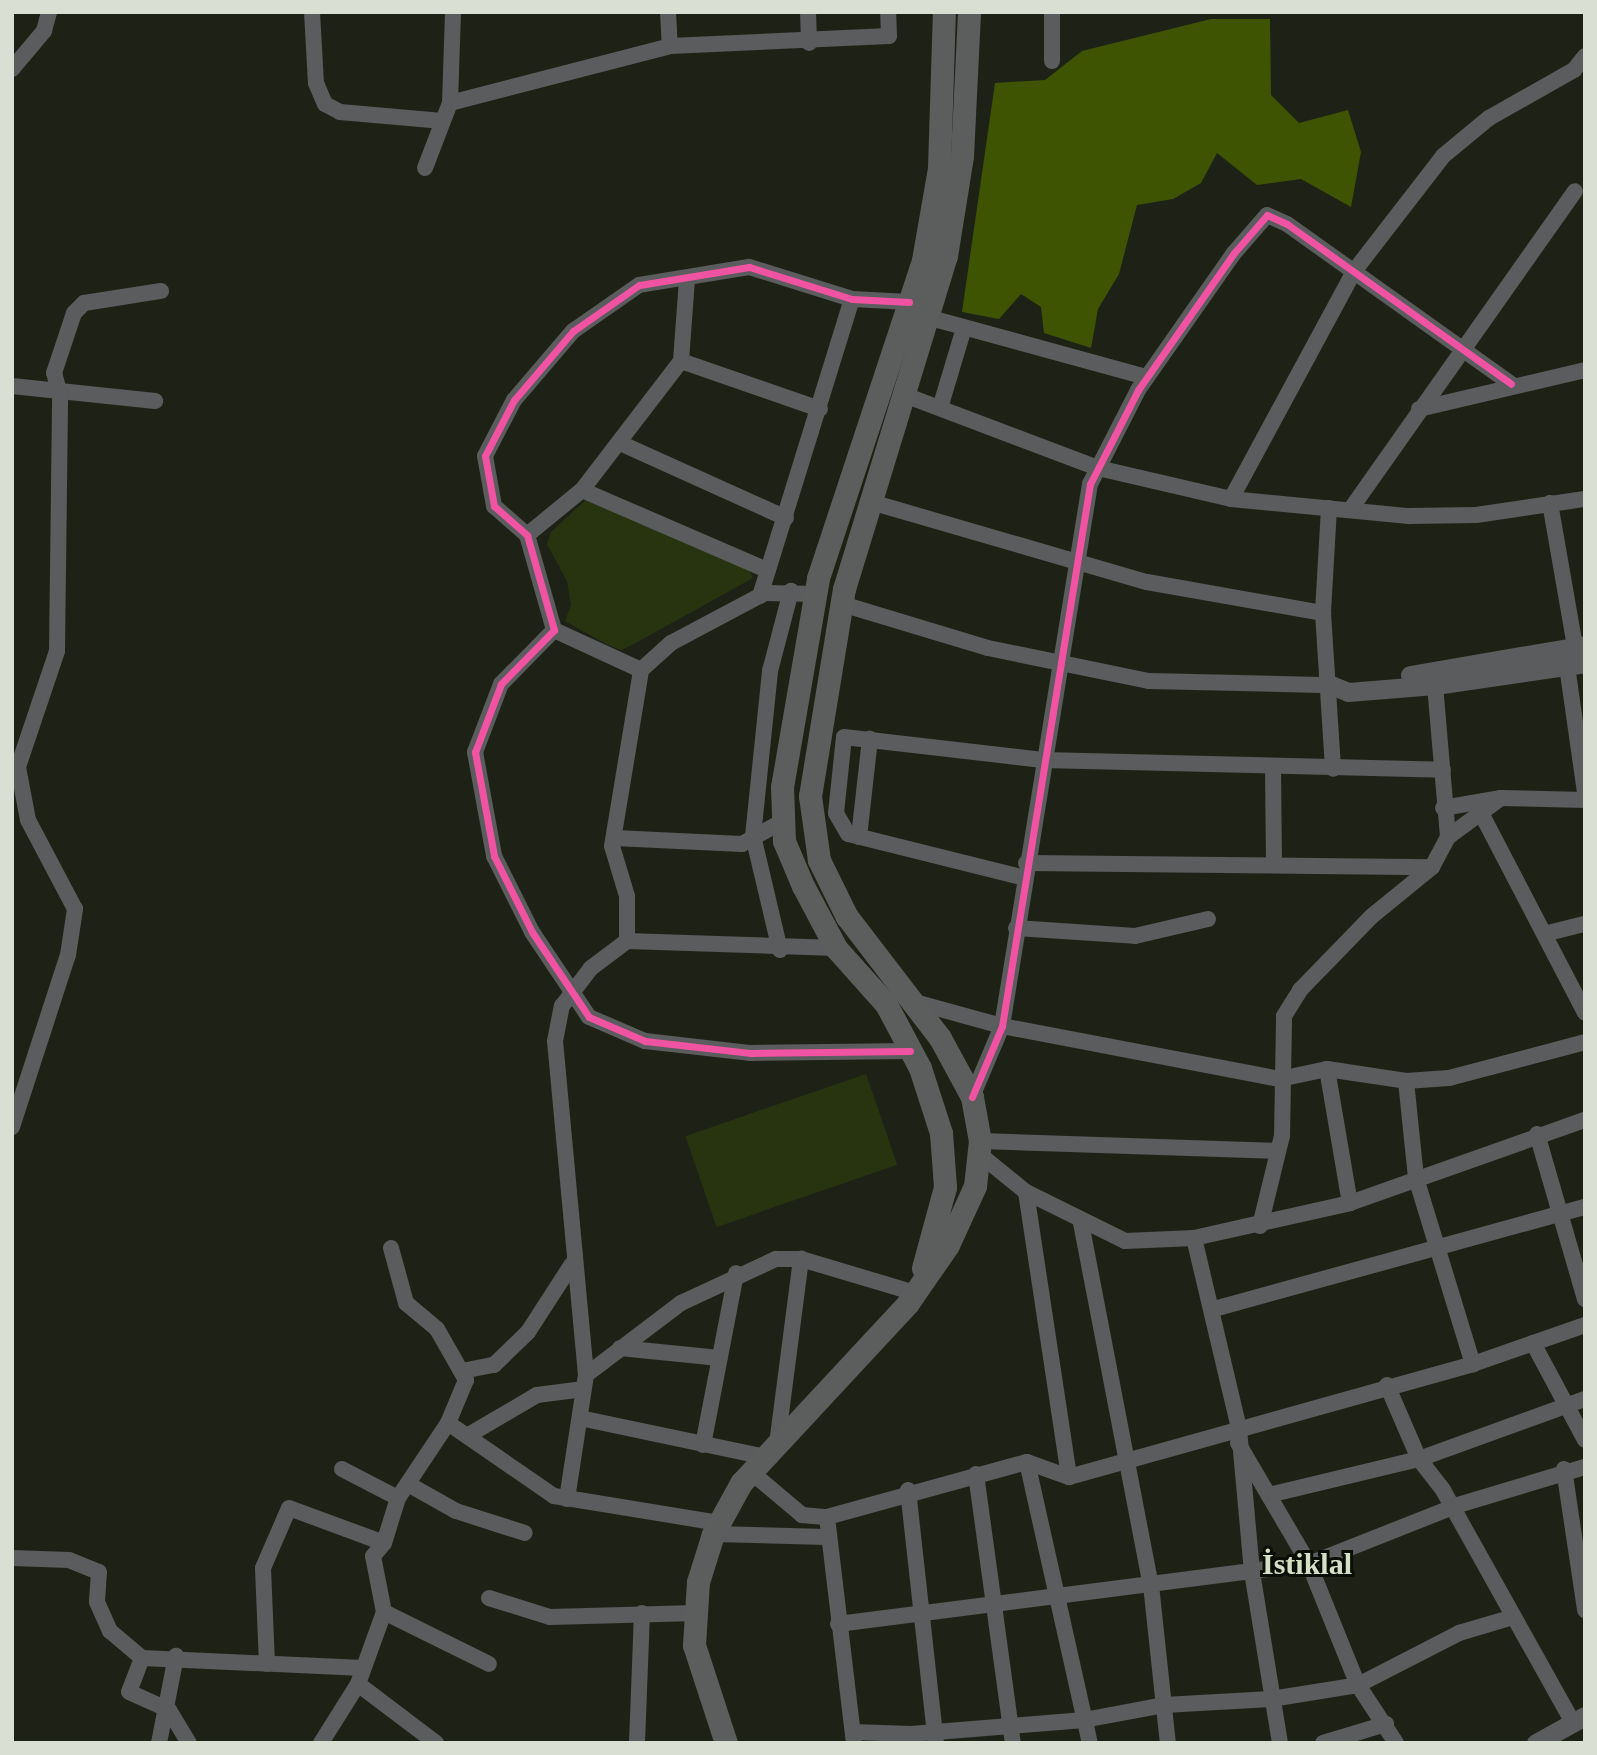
<!DOCTYPE html>
<html>
<head>
<meta charset="utf-8">
<style>
  body { margin:0 }
  #map { position:relative; width:1597px; height:1755px; overflow:hidden; background:#1e2216; font-family:"Times New Roman",serif }
  div>[style] { position:absolute }
  [style*='--x'] { left:calc(var(--x)*1px); top:calc(var(--y)*1px); width:calc(var(--w)*1px); rotate:calc(var(--a)*1deg) }
  .green>* { inset:0; background:#283410; transform-origin:0 0 }
  .forest>* { inset:0; background:#3e5403 }
  .minor>* { height:16px; margin:-8px; padding:0 8px; transform-origin:8px; border-radius:8px; background:#5a5c5d }
  .tertiary>* { height:19px; margin:-9.5px; padding:0 9.5px; transform-origin:9.5px; border-radius:9.5px; background:#5a5c5d }
  .secondary>* { height:23px; margin:-11.5px; padding:0 11.5px; transform-origin:11.5px; border-radius:11.5px; background:#5b5e5d }
  .cycleway>* { height:7px; margin:-3.5px; padding:0 3.5px; transform-origin:3.5px; border-radius:3.5px; background:#f153a3 }
  span { translate:-50% -50%; white-space:nowrap; text-align:center; line-height:1.15; -webkit-text-stroke:6px #0b0e06; paint-order:stroke }
  .district-label { font-size:30px; color:#d5e0c6; font-weight:700 }
  .frame { position:absolute; inset:0; border:14px solid #d9dfd2; pointer-events:none }
</style>
</head>
<body>
<div id="map">
  <div class="green">
    <i style="clip-path:polygon(588px 498px,749px 569px,753px 578px,632px 645px,621px 650px,606px 644px,565px 621px,571px 605px,567px 581px,547px 544px,551px 532px)"></i>
    <i style="left:866px;top:1074px;width:96px;height:191px;rotate:71deg"></i>
  </div>
  <div class="forest">
    <i style="clip-path:polygon(1211px 19px,1270px 19px,1271px 95px,1299px 123px,1348px 110px,1361px 152px,1351px 207px,1301px 179px,1257px 185px,1217px 153px,1201px 183px,1173px 199px,1137px 205px,1119px 274px,1098px 309px,1091px 348px,1044px 333px,1041px 307px,1021px 294px,999px 319px,962px 312px,995px 83px,1045px 80px,1082px 51px)"></i>
  </div>
  <div class="minor">
    <i style="--x:312;--y:12;--w:71;--a:86.8"></i>
    <i style="--x:316;--y:83;--w:23;--a:67"></i>
    <i style="--x:325;--y:104;--w:17;--a:28"></i>
    <i style="--x:340;--y:112;--w:103;--a:5"></i>
    <i style="--x:668;--y:12;--w:34;--a:87"></i>
    <i style="--x:808;--y:12;--w:31;--a:88"></i>
    <i style="--x:1052;--y:61;--w:49;--a:-90"></i>
    <i style="--x:12;--y:69;--w:50;--a:-49.9"></i>
    <i style="--x:44;--y:31;--w:20;--a:-75"></i>
    <i style="--x:450;--y:103;--w:227;--a:-14.5"></i>
    <i style="--x:670;--y:46;--w:219;--a:-2.6"></i>
    <i style="--x:889;--y:36;--w:24;--a:-92"></i>
    <i style="--x:425;--y:168;--w:70;--a:-69"></i>
    <i style="--x:450;--y:103;--w:91;--a:-88.1"></i>
    <i style="--x:909;--y:302;--w:57;--a:-177"></i>
    <i style="--x:852;--y:299;--w:108;--a:-162.7"></i>
    <i style="--x:749;--y:267;--w:111;--a:170.7"></i>
    <i style="--x:639;--y:285;--w:80;--a:145.1"></i>
    <i style="--x:573;--y:331;--w:91;--a:130.5"></i>
    <i style="--x:514;--y:400;--w:63;--a:117.4"></i>
    <i style="--x:485;--y:456;--w:51;--a:79.8"></i>
    <i style="--x:494;--y:506;--w:44;--a:41.3"></i>
    <i style="--x:527;--y:535;--w:99;--a:74.1"></i>
    <i style="--x:554;--y:630;--w:76;--a:134.5"></i>
    <i style="--x:501;--y:684;--w:73;--a:110.9"></i>
    <i style="--x:475;--y:752;--w:106;--a:79.6"></i>
    <i style="--x:494;--y:856;--w:85;--a:63.4"></i>
    <i style="--x:532;--y:932;--w:102;--a:56.2"></i>
    <i style="--x:589;--y:1017;--w:61;--a:23.2"></i>
    <i style="--x:645;--y:1041;--w:107;--a:6.5"></i>
    <i style="--x:751;--y:1053;--w:159;--a:-0.7"></i>
    <i style="--x:927;--y:317;--w:228;--a:15.3"></i>
    <i style="--x:681;--y:361;--w:147;--a:19.1"></i>
    <i style="--x:12;--y:386;--w:144;--a:6"></i>
    <i style="--x:902;--y:394;--w:210;--a:20.7"></i>
    <i style="--x:1098;--y:468;--w:137;--a:13.1"></i>
    <i style="--x:1231;--y:499;--w:179;--a:5.5"></i>
    <i style="--x:1409;--y:516;--w:67;--a:-0.9"></i>
    <i style="--x:1476;--y:515;--w:110;--a:-8.4"></i>
    <i style="--x:940;--y:408;--w:84;--a:-73.3"></i>
    <i style="--x:1419;--y:409;--w:171;--a:-13.2"></i>
    <i style="--x:620;--y:443;--w:182;--a:24.3"></i>
    <i style="--x:582;--y:490;--w:202;--a:23.4"></i>
    <i style="--x:1231;--y:499;--w:260;--a:-61.6"></i>
    <i style="--x:1355;--y:270;--w:144;--a:-52.3"></i>
    <i style="--x:1443;--y:156;--w:60;--a:-39.6"></i>
    <i style="--x:1489;--y:118;--w:98;--a:-29.5"></i>
    <i style="--x:1574;--y:70;--w:18;--a:-52"></i>
    <i style="--x:871;--y:502;--w:287;--a:16.2"></i>
    <i style="--x:1147;--y:582;--w:179;--a:10"></i>
    <i style="--x:1550;--y:503;--w:145;--a:80.1"></i>
    <i style="--x:1329;--y:508;--w:105;--a:93.3"></i>
    <i style="--x:1323;--y:613;--w:156;--a:86.3"></i>
    <i style="--x:1350;--y:510;--w:390;--a:-54.8"></i>
    <i style="--x:527;--y:535;--w:71;--a:-39.3"></i>
    <i style="--x:582;--y:490;--w:163;--a:-52.5"></i>
    <i style="--x:681;--y:361;--w:82;--a:-85.8"></i>
    <i style="--x:760;--y:596;--w:311;--a:-72.8"></i>
    <i style="--x:842;--y:604;--w:152;--a:16.8"></i>
    <i style="--x:988;--y:648;--w:164;--a:11.6"></i>
    <i style="--x:1149;--y:681;--w:182;--a:1.3"></i>
    <i style="--x:554;--y:630;--w:96;--a:24.7"></i>
    <i style="--x:1567;--y:666;--w:128;--a:81.9"></i>
    <i style="--x:1435;--y:685;--w:153;--a:85.1"></i>
    <i style="--x:1273;--y:767;--w:98;--a:89.4"></i>
    <i style="--x:1443;--y:808;--w:59;--a:-9.8"></i>
    <i style="--x:1501;--y:798;--w:84;--a:1.4"></i>
    <i style="--x:1481;--y:813;--w:225;--a:62.5"></i>
    <i style="--x:859;--y:837;--w:99;--a:-83.6"></i>
    <i style="--x:615;--y:838;--w:127;--a:2.7"></i>
    <i style="--x:742;--y:844;--w:47;--a:-29.3"></i>
    <i style="--x:1026;--y:863;--w:406;--a:0.6"></i>
    <i style="--x:1025;--y:878;--w:182;--a:-166"></i>
    <i style="--x:848;--y:834;--w:24;--a:-120"></i>
    <i style="--x:836;--y:813;--w:76;--a:-84"></i>
    <i style="--x:844;--y:737;--w:200;--a:6.6"></i>
    <i style="--x:1043;--y:760;--w:400;--a:1.4"></i>
    <i style="--x:1016;--y:928;--w:119;--a:3.8"></i>
    <i style="--x:1135;--y:936;--w:75;--a:-13.1"></i>
    <i style="--x:1548;--y:933;--w:38;--a:-14"></i>
    <i style="--x:627;--y:941;--w:45;--a:-90"></i>
    <i style="--x:627;--y:896;--w:52;--a:-106.7"></i>
    <i style="--x:612;--y:846;--w:178;--a:-80.6"></i>
    <i style="--x:641;--y:670;--w:40;--a:-42"></i>
    <i style="--x:671;--y:643;--w:106;--a:-28"></i>
    <i style="--x:765;--y:593;--w:50;--a:1.1"></i>
    <i style="--x:780;--y:950;--w:117;--a:-103.3"></i>
    <i style="--x:753;--y:836;--w:166;--a:-84.1"></i>
    <i style="--x:770;--y:671;--w:83;--a:-75.3"></i>
    <i style="--x:911;--y:1001;--w:94;--a:15.4"></i>
    <i style="--x:1002;--y:1026;--w:283;--a:10.8"></i>
    <i style="--x:1280;--y:1079;--w:48;--a:-12"></i>
    <i style="--x:1327;--y:1069;--w:80;--a:8.6"></i>
    <i style="--x:1406;--y:1081;--w:43;--a:-4"></i>
    <i style="--x:1449;--y:1078;--w:141;--a:-14.8"></i>
    <i style="--x:1327;--y:1069;--w:136;--a:80.3"></i>
    <i style="--x:1406;--y:1081;--w:98;--a:84.1"></i>
    <i style="--x:1416;--y:1178;--w:195;--a:73"></i>
    <i style="--x:972;--y:1097;--w:77;--a:-67.1"></i>
    <i style="--x:1002;--y:1026;--w:549;--a:-80.78"></i>
    <i style="--x:1090;--y:484;--w:106;--a:-62.9"></i>
    <i style="--x:1138;--y:390;--w:167;--a:-55"></i>
    <i style="--x:1234;--y:253;--w:50;--a:-49"></i>
    <i style="--x:1267;--y:215;--w:22;--a:24"></i>
    <i style="--x:1287;--y:224;--w:275;--a:35.5"></i>
    <i style="--x:12;--y:1127;--w:181;--a:-72"></i>
    <i style="--x:68;--y:955;--w:47;--a:-81.3"></i>
    <i style="--x:75;--y:909;--w:101;--a:-117.8"></i>
    <i style="--x:28;--y:820;--w:54;--a:-100.7"></i>
    <i style="--x:18;--y:767;--w:122;--a:-71.4"></i>
    <i style="--x:57;--y:651;--w:256;--a:-89.3"></i>
    <i style="--x:60;--y:395;--w:23;--a:-105"></i>
    <i style="--x:54;--y:373;--w:63;--a:-71.6"></i>
    <i style="--x:74;--y:313;--w:14;--a:-45"></i>
    <i style="--x:84;--y:303;--w:78;--a:-8.9"></i>
    <i style="--x:1537;--y:1134;--w:172;--a:73.8"></i>
    <i style="--x:980;--y:1141;--w:298;--a:1.9"></i>
    <i style="--x:978;--y:1153;--w:62;--a:39.1"></i>
    <i style="--x:1026;--y:1192;--w:110;--a:26.3"></i>
    <i style="--x:1125;--y:1241;--w:69;--a:-2.5"></i>
    <i style="--x:1194;--y:1238;--w:160;--a:-12.6"></i>
    <i style="--x:1350;--y:1203;--w:249;--a:-19.5"></i>
    <i style="--x:1026;--y:1192;--w:288;--a:81.4"></i>
    <i style="--x:1081;--y:1223;--w:369;--a:79.1"></i>
    <i style="--x:1151;--y:1585;--w:159;--a:83.9"></i>
    <i style="--x:1260;--y:1226;--w:93;--a:-76.3"></i>
    <i style="--x:1282;--y:1136;--w:120;--a:-89"></i>
    <i style="--x:1284;--y:1016;--w:31;--a:-58"></i>
    <i style="--x:1300;--y:990;--w:103;--a:-45.8"></i>
    <i style="--x:1372;--y:916;--w:77;--a:-39.2"></i>
    <i style="--x:1432;--y:867;--w:34;--a:-62"></i>
    <i style="--x:1448;--y:837;--w:66;--a:-36.3"></i>
    <i style="--x:1194;--y:1238;--w:196;--a:76.7"></i>
    <i style="--x:1239;--y:1429;--w:144;--a:84.8"></i>
    <i style="--x:1252;--y:1572;--w:173;--a:80.7"></i>
    <i style="--x:391;--y:1248;--w:57;--a:74.7"></i>
    <i style="--x:406;--y:1303;--w:40;--a:40"></i>
    <i style="--x:437;--y:1329;--w:59;--a:60.4"></i>
    <i style="--x:466;--y:1380;--w:47;--a:112.7"></i>
    <i style="--x:1214;--y:1309;--w:385;--a:-15.4"></i>
    <i style="--x:1533;--y:1343;--w:110;--a:61.8"></i>
    <i style="--x:620;--y:1348;--w:100;--a:5.7"></i>
    <i style="--x:462;--y:1371;--w:33;--a:-11"></i>
    <i style="--x:494;--y:1365;--w:47;--a:-44.1"></i>
    <i style="--x:528;--y:1332;--w:81;--a:-57.1"></i>
    <i style="--x:586;--y:1375;--w:119;--a:-37.2"></i>
    <i style="--x:681;--y:1303;--w:105;--a:-24.9"></i>
    <i style="--x:776;--y:1259;--w:25;--a:0"></i>
    <i style="--x:801;--y:1259;--w:116;--a:16.6"></i>
    <i style="--x:1387;--y:1385;--w:81;--a:66.6"></i>
    <i style="--x:1419;--y:1459;--w:39;--a:52"></i>
    <i style="--x:1443;--y:1490;--w:267;--a:60.8"></i>
    <i style="--x:580;--y:1418;--w:189;--a:11.9"></i>
    <i style="--x:467;--y:1436;--w:81;--a:-30.4"></i>
    <i style="--x:537;--y:1395;--w:47;--a:-7.3"></i>
    <i style="--x:1238;--y:1443;--w:140;--a:59.6"></i>
    <i style="--x:1309;--y:1564;--w:131;--a:68"></i>
    <i style="--x:1358;--y:1685;--w:69;--a:56.8"></i>
    <i style="--x:777;--y:1444;--w:187;--a:-82.6"></i>
    <i style="--x:703;--y:1445;--w:175;--a:-79.1"></i>
    <i style="--x:1027;--y:1462;--w:288;--a:77.4"></i>
    <i style="--x:342;--y:1469;--w:63;--a:27.4"></i>
    <i style="--x:1564;--y:1469;--w:143;--a:81.5"></i>
    <i style="--x:751;--y:1472;--w:67;--a:40.1"></i>
    <i style="--x:802;--y:1515;--w:25;--a:5"></i>
    <i style="--x:827;--y:1517;--w:207;--a:-15.4"></i>
    <i style="--x:1027;--y:1462;--w:45;--a:19.7"></i>
    <i style="--x:1069;--y:1477;--w:420;--a:-15.6"></i>
    <i style="--x:1473;--y:1364;--w:119;--a:-19.2"></i>
    <i style="--x:976;--y:1474;--w:272;--a:82.2"></i>
    <i style="--x:408;--y:1484;--w:55;--a:29.4"></i>
    <i style="--x:456;--y:1511;--w:72;--a:17.7"></i>
    <i style="--x:908;--y:1490;--w:255;--a:83.7"></i>
    <i style="--x:1273;--y:1494;--w:150;--a:-13.5"></i>
    <i style="--x:1419;--y:1459;--w:177;--a:-19.9"></i>
    <i style="--x:567;--y:1499;--w:125;--a:-81.3"></i>
    <i style="--x:586;--y:1375;--w:335;--a:-95.3"></i>
    <i style="--x:555;--y:1041;--w:36;--a:-79"></i>
    <i style="--x:562;--y:1006;--w:48;--a:-52.7"></i>
    <i style="--x:591;--y:968;--w:45;--a:-36.9"></i>
    <i style="--x:627;--y:941;--w:209;--a:1.9"></i>
    <i style="--x:827;--y:1517;--w:228;--a:83.2"></i>
    <i style="--x:713;--y:1534;--w:113;--a:1.5"></i>
    <i style="--x:384;--y:1543;--w:47;--a:-72.7"></i>
    <i style="--x:398;--y:1498;--w:90;--a:-56.3"></i>
    <i style="--x:448;--y:1423;--w:129;--a:34.6"></i>
    <i style="--x:554;--y:1496;--w:167;--a:9.3"></i>
    <i style="--x:12;--y:1558;--w:57;--a:2"></i>
    <i style="--x:69;--y:1560;--w:32;--a:22"></i>
    <i style="--x:99;--y:1572;--w:30;--a:94"></i>
    <i style="--x:97;--y:1602;--w:32;--a:66"></i>
    <i style="--x:110;--y:1631;--w:42;--a:40.2"></i>
    <i style="--x:142;--y:1658;--w:221;--a:2.6"></i>
    <i style="--x:489;--y:1598;--w:64;--a:17.3"></i>
    <i style="--x:550;--y:1617;--w:146;--a:-1.6"></i>
    <i style="--x:384;--y:1612;--w:117;--a:26.3"></i>
    <i style="--x:838;--y:1624;--w:475;--a:-7.3"></i>
    <i style="--x:1309;--y:1564;--w:160;--a:-21.6"></i>
    <i style="--x:1458;--y:1505;--w:133;--a:-16.7"></i>
    <i style="--x:142;--y:1658;--w:36;--a:111"></i>
    <i style="--x:129;--y:1692;--w:44;--a:24.2"></i>
    <i style="--x:169;--y:1710;--w:39;--a:59"></i>
    <i style="--x:267;--y:1664;--w:96;--a:-92.4"></i>
    <i style="--x:263;--y:1568;--w:65;--a:-66.6"></i>
    <i style="--x:289;--y:1508;--w:101;--a:20.2"></i>
    <i style="--x:384;--y:1543;--w:17;--a:130"></i>
    <i style="--x:373;--y:1556;--w:57;--a:78.9"></i>
    <i style="--x:384;--y:1612;--w:77;--a:109.9"></i>
    <i style="--x:358;--y:1684;--w:70;--a:122.1"></i>
    <i style="--x:358;--y:1684;--w:98;--a:37.1"></i>
    <i style="--x:853;--y:1732;--w:58;--a:2"></i>
    <i style="--x:911;--y:1734;--w:174;--a:-4.6"></i>
    <i style="--x:1084;--y:1720;--w:81;--a:-10.6"></i>
    <i style="--x:1164;--y:1705;--w:107;--a:-3.2"></i>
    <i style="--x:1271;--y:1699;--w:88;--a:-9.1"></i>
    <i style="--x:1358;--y:1685;--w:114;--a:-27.2"></i>
    <i style="--x:1459;--y:1633;--w:56;--a:-16.5"></i>
    <i style="--x:159;--y:1743;--w:89;--a:-78.9"></i>
    <i style="--x:637;--y:1743;--w:130;--a:-87.8"></i>
    <i style="--x:1323;--y:1743;--w:66;--a:-16.8"></i>
  </div>
  <div class="tertiary">
    <i style="--x:1410;--y:675;--w:178;--a:-9.7"></i>
    <i style="--x:1331;--y:685;--w:18;--a:22"></i>
    <i style="--x:1348;--y:692;--w:87;--a:-4.6"></i>
    <i style="--x:1435;--y:685;--w:152;--a:-8.3"></i>
    <i style="--x:1536;--y:1743;--w:56;--a:-28.9"></i>
  </div>
  <div class="secondary">
    <i style="--x:923;--y:1268;--w:84;--a:-74.8"></i>
    <i style="--x:945;--y:1187;--w:54;--a:-94.2"></i>
    <i style="--x:941;--y:1133;--w:68;--a:-107.9"></i>
    <i style="--x:920;--y:1068;--w:72;--a:-118"></i>
    <i style="--x:886;--y:1004;--w:75;--a:-131.8"></i>
    <i style="--x:836;--y:948;--w:70;--a:-118"></i>
    <i style="--x:803;--y:886;--w:49;--a:-112.9"></i>
    <i style="--x:784;--y:841;--w:54;--a:-92.1"></i>
    <i style="--x:782;--y:787;--w:212;--a:-80.2"></i>
    <i style="--x:818;--y:578;--w:335;--a:-71.7"></i>
    <i style="--x:923;--y:260;--w:93;--a:-80.1"></i>
    <i style="--x:939;--y:168;--w:156;--a:-88.2"></i>
    <i style="--x:726;--y:1743;--w:103;--a:-108.1"></i>
    <i style="--x:694;--y:1645;--w:63;--a:-86.4"></i>
    <i style="--x:698;--y:1582;--w:50;--a:-72.6"></i>
    <i style="--x:713;--y:1534;--w:58;--a:-61.2"></i>
    <i style="--x:741;--y:1483;--w:246;--a:-47.1"></i>
    <i style="--x:908;--y:1303;--w:70;--a:-55.4"></i>
    <i style="--x:948;--y:1245;--w:65;--a:-65.4"></i>
    <i style="--x:975;--y:1186;--w:45;--a:-83.7"></i>
    <i style="--x:980;--y:1141;--w:45;--a:-100.3"></i>
    <i style="--x:972;--y:1097;--w:67;--a:-118.5"></i>
    <i style="--x:940;--y:1038;--w:153;--a:-127.5"></i>
    <i style="--x:847;--y:917;--w:64;--a:-116.2"></i>
    <i style="--x:819;--y:860;--w:65;--a:-98"></i>
    <i style="--x:810;--y:796;--w:210;--a:-80.7"></i>
    <i style="--x:844;--y:589;--w:348;--a:-73"></i>
    <i style="--x:946;--y:256;--w:101;--a:-80.9"></i>
    <i style="--x:962;--y:156;--w:144;--a:-87.2"></i>
  </div>
  <div class="cycleway">
    <i style="--x:909;--y:302;--w:57;--a:-177"></i>
    <i style="--x:852;--y:299;--w:108;--a:-162.7"></i>
    <i style="--x:749;--y:267;--w:111;--a:170.7"></i>
    <i style="--x:639;--y:285;--w:80;--a:145.1"></i>
    <i style="--x:573;--y:331;--w:91;--a:130.5"></i>
    <i style="--x:514;--y:400;--w:63;--a:117.4"></i>
    <i style="--x:485;--y:456;--w:51;--a:79.8"></i>
    <i style="--x:494;--y:506;--w:44;--a:41.3"></i>
    <i style="--x:527;--y:535;--w:99;--a:74.1"></i>
    <i style="--x:554;--y:630;--w:76;--a:134.5"></i>
    <i style="--x:501;--y:684;--w:73;--a:110.9"></i>
    <i style="--x:475;--y:752;--w:106;--a:79.6"></i>
    <i style="--x:494;--y:856;--w:85;--a:63.4"></i>
    <i style="--x:532;--y:932;--w:102;--a:56.2"></i>
    <i style="--x:589;--y:1017;--w:61;--a:23.2"></i>
    <i style="--x:645;--y:1041;--w:107;--a:6.5"></i>
    <i style="--x:751;--y:1053;--w:159;--a:-0.7"></i>
    <i style="--x:972;--y:1097;--w:77;--a:-67.1"></i>
    <i style="--x:1002;--y:1026;--w:549;--a:-80.78"></i>
    <i style="--x:1090;--y:484;--w:106;--a:-62.9"></i>
    <i style="--x:1138;--y:390;--w:167;--a:-55"></i>
    <i style="--x:1234;--y:253;--w:50;--a:-49"></i>
    <i style="--x:1267;--y:215;--w:22;--a:24"></i>
    <i style="--x:1287;--y:224;--w:275;--a:35.5"></i>
  </div>
  <div class="district-label">
    <span style="left:1307px;top:1564px">İstiklal</span>
  </div>
  <div class="frame"></div>
</div>
</body>
</html>
